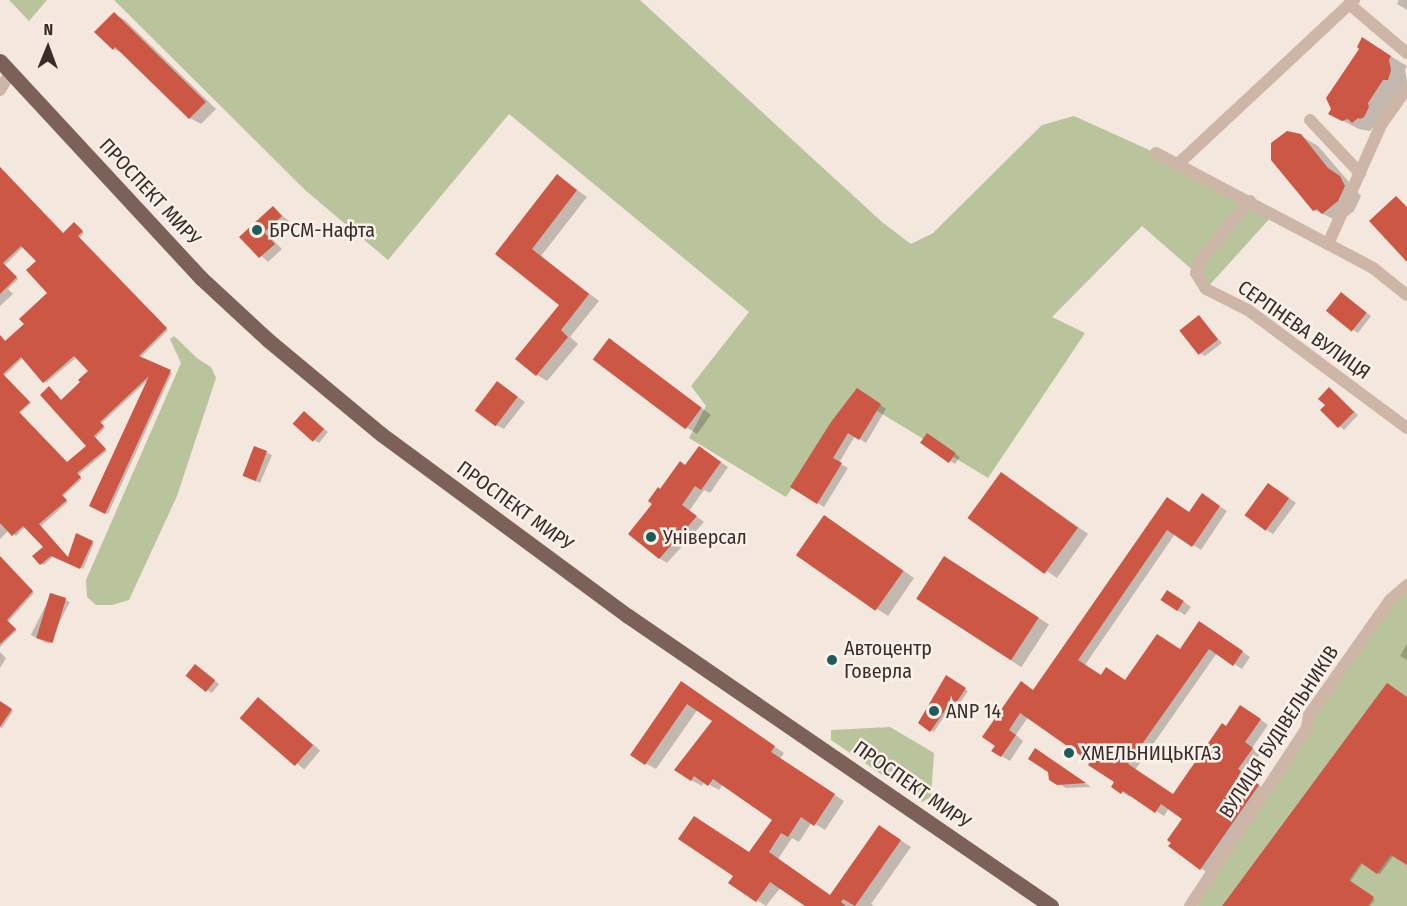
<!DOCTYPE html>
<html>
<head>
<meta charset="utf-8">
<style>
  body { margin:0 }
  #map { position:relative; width:1407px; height:906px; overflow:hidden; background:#f4e7dd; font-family:"Fira Sans Condensed",sans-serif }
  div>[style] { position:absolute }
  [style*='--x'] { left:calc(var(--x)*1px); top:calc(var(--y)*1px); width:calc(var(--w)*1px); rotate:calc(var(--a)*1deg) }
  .green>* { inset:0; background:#bac49c }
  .shadow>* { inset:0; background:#0003; transform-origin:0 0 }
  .building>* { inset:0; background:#cb5744; transform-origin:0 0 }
  .minor>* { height:12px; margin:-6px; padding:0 6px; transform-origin:6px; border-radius:6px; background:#cdb5a8 }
  .primary>* { height:15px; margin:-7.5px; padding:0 7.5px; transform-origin:7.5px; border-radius:7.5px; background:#7c6159 }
  .dots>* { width:16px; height:16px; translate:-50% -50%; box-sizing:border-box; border:3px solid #fbf1ea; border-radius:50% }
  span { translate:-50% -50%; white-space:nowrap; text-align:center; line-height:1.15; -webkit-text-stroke:5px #fbf1ea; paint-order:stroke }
  .street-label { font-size:20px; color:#392c29 }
  .poi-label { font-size:20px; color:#392c29 }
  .left { translate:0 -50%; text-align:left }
  .north { position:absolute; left:18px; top:18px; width:60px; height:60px; -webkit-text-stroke:4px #fbf1ea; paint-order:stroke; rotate:1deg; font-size:16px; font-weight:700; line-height:24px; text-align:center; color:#392c29 }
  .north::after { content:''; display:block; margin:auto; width:21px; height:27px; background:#392c29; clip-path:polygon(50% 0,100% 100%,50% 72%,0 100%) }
</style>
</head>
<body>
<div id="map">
  <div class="green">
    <i style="clip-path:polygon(9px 0,47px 0,29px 21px)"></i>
    <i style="clip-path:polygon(114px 0,640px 0,882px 222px,911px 244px,933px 233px,1042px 125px,1074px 116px,1156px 153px,1273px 215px,1206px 289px,1196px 273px,1142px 226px,1052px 317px,1085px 333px,988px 478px,854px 397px,786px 497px,689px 438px,706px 406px,691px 386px,749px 312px,509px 114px,388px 260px,305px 190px)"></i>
    <i style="clip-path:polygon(174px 336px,198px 359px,211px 367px,216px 378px,177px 496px,129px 600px,112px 605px,96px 605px,87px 597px,86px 580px,181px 363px,170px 339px)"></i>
    <i style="clip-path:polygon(1407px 592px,1407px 906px,1197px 906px,1314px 717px,1394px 603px)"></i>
    <i style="clip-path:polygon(890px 727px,934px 753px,931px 797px,922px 802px,831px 740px,831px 730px)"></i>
  </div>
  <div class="shadow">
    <i style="clip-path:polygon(1399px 0,1407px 0,1407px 10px,1397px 4px)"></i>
    <i style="clip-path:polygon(114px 14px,125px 20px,216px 109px,201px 124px,190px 118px,125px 54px,114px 49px)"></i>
    <i style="clip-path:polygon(1379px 49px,1407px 66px,1405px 70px,1407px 81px,1405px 89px,1370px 131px,1359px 129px,1330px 114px)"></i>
    <i style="clip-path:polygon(1301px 136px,1318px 146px,1361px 196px,1354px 211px,1340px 222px,1314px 210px)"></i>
    <i style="clip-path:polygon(evenodd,0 167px,64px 234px,77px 225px,84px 233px,79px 238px,168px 330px,140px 358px,172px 373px,108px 514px,91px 506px,150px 378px,101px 424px,105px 428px,95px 438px,107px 451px,78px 475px,82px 479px,63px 496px,68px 502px,41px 526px,69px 559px,77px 535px,94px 543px,83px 569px,54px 556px,44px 565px,41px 564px,35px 557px,45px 547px,26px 526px,16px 536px,9px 530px,0 539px,0 335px,6px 342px,26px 325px,49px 293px,38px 261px,24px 246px,5px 265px,18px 279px,8px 289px,13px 294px,0 306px,0 167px,77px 357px,90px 371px,62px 402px,88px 446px,67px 463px,20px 413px,31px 403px,4px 376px,23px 358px,46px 383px,77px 357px)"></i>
    <i style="clip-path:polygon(557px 176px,587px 197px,541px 256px,599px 301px,570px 337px,578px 344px,547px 381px,537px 375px,562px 304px,497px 254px)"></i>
    <i style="clip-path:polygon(273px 208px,289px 221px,271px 238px,282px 249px,268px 262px,241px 237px)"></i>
    <i style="clip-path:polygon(1342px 294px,1371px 316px,1358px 333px,1353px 330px)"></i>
    <i style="clip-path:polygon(1199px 317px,1222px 343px,1205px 356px,1200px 353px)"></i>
    <i style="clip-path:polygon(620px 347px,711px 415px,697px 434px,686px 427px)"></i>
    <i style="clip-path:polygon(498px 383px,525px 402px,504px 429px,496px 425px)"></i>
    <i style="clip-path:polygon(1330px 389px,1358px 415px,1344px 430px,1322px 410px,1327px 405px)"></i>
    <i style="clip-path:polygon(864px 393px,886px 409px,866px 443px,855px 436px,839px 463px,848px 468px,824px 507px,792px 487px)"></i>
    <i style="clip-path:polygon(309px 416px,328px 432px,319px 443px,314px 440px)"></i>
    <i style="clip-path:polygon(932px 438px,960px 457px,955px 464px,950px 461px)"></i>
    <i style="clip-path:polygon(255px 447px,272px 455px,260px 483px,248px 478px)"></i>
    <i style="clip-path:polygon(707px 452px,728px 467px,710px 493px,704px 490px,689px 511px,704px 522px,667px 563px,659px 558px,654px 504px,661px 490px)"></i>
    <i style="clip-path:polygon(1012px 480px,1088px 534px,1057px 578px,970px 519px)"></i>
    <i style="clip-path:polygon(1277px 489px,1296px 503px,1273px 534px,1265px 529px)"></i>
    <i style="clip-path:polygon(1168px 499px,1190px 513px,1210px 500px,1227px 511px,1201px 550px,1175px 534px,1085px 665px,1102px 676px,1126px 681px,1180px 651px,1207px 627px,1250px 657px,1242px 669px,1217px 653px,1135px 770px,1173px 795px,1226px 727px,1249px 711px,1268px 725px,1252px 748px,1260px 754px,1245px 775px,1267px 791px,1209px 874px,1170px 846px,1184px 819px,1169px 808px,1164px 816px,1131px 795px,1130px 797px,1122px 792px,1116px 781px,1028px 717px,1016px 735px,1023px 741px,1010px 761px,993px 751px)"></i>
    <i style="clip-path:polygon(835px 523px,914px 578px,888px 616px,877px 609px)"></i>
    <i style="clip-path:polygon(0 557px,34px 593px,8px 622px,17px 630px,0 647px)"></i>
    <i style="left:956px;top:564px;width:111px;height:51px;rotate:33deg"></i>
    <i style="left:52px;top:593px;width:20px;height:47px;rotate:27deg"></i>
    <i style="clip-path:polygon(1176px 596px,1191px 607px,1185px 615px,1177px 610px)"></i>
    <i style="clip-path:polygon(1407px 644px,1407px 660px,1400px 656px)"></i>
    <i style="clip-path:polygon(0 652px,6px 658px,0 668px)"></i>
    <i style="clip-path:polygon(200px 669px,219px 684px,212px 693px,207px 690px)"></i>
    <i style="clip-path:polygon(946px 677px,968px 691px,960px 703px,955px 700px,934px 732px,920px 723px)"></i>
    <i style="clip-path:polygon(692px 689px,784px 753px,780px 759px,844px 801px,825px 830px,812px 822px,799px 842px,792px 838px,778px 859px,831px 896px,890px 833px,911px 847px,871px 904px,874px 906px,807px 906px,781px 887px,766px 906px,730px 882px,774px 819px,723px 784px,719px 790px,704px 782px,702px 786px,691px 780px,715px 721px,698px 709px,656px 769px,645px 763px)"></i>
    <i style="clip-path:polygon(1407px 698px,1407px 864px,1394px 855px,1380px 874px,1363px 863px,1350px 882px,1375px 900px,1370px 906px,1224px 906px)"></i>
    <i style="left:259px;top:699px;width:80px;height:25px;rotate:40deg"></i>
    <i style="clip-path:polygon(0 702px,13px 711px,2px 728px,0 727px)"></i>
    <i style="clip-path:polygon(1044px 755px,1091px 787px,1066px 788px,1051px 779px)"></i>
  </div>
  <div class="building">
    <i style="clip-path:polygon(114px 12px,206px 102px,189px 119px,115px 47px,113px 50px,94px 32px)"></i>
    <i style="clip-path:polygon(1362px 37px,1391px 56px,1389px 60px,1391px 70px,1388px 80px,1383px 80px,1368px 103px,1369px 107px,1364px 117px,1360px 119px,1358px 118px,1352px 123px,1348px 119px,1342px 121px,1328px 114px,1331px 109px,1326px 98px,1359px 49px,1357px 47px)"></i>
    <i style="clip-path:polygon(1287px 131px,1301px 134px,1328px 168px,1340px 176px,1345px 186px,1338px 201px,1322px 214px,1317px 209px,1313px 211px,1271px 160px,1271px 143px)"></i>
    <i style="clip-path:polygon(evenodd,0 167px,63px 233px,74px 222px,83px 231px,78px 236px,167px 328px,139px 356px,171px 370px,105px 514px,89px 506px,149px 376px,100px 422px,104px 426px,94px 436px,106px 449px,77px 473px,81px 477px,62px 495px,67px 500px,39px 524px,68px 557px,76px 533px,93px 541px,80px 569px,51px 556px,40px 565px,32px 556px,43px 547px,23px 526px,12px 536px,0 523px,0 335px,5px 341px,24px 324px,19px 319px,47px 293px,26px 270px,36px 261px,21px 246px,3px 263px,17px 277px,0 294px,0 167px,74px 356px,88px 371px,78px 380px,80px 382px,61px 400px,49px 386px,40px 395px,86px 446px,67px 462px,19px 412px,30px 402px,3px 374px,21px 357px,43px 383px,74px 356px)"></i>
    <i style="clip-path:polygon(557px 174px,577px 190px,532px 249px,589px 294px,561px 330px,568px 337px,536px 376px,515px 359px,559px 305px,495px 254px)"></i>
    <i style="clip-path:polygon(1396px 196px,1407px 207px,1407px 262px,1369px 221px)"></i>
    <i style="clip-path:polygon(273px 206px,282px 216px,264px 232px,275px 244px,259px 258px,239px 237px)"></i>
    <i style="left:1341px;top:292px;width:33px;height:24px;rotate:39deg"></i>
    <i style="left:1199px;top:315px;width:31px;height:25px;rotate:52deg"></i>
    <i style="left:609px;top:338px;width:116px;height:27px;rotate:37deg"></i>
    <i style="left:497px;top:381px;width:26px;height:37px;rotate:37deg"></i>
    <i style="clip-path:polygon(1329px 387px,1354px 412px,1338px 428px,1320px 410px,1325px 405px,1318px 399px)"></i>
    <i style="clip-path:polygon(857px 388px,881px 404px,859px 440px,848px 433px,833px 458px,842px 463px,817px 504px,790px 487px,831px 422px)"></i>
    <i style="left:304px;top:411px;width:27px;height:17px;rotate:42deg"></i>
    <i style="left:927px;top:433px;width:35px;height:12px;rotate:35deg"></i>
    <i style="left:254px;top:446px;width:14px;height:32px;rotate:21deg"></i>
    <i style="clip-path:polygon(699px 446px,721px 462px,701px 490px,695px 486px,682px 505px,697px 516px,659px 559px,628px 534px,652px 504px,648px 501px,658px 487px,660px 489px,680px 461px,685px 465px)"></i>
    <i style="left:1001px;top:472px;width:95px;height:57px;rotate:36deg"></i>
    <i style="left:1268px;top:483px;width:26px;height:40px;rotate:36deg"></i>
    <i style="clip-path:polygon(1202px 493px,1220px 506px,1192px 547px,1167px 530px,1078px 660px,1101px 675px,1106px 667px,1125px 680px,1157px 634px,1180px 649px,1199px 621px,1243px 651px,1233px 666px,1209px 649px,1128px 764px,1173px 794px,1222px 723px,1226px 726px,1240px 705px,1261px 719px,1245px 742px,1253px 748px,1238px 769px,1259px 785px,1200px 870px,1168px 846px,1171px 843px,1167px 840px,1182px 819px,1161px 804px,1155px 813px,1123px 791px,1121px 794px,1111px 787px,1114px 782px,1088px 765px,1090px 762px,1020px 713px,1009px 730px,1016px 735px,1001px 757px,991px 751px,995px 746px,982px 737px,1021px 681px,1033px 690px,1167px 497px,1189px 512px)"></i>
    <i style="left:824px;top:515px;width:97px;height:49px;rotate:35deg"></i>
    <i style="clip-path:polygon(0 556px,33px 591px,7px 620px,16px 629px,0 644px)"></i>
    <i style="left:944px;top:556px;width:113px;height:51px;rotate:33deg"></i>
    <i style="left:1167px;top:590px;width:20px;height:12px;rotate:33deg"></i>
    <i style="left:50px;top:593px;width:17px;height:47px;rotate:17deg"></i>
    <i style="left:195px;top:664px;width:26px;height:15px;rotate:39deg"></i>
    <i style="clip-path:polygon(946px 675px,966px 688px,956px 703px,952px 700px,930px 732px,918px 723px)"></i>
    <i style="clip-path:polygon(681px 681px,775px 746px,771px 752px,835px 794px,814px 826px,801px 817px,788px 837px,781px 833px,769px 852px,830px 895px,879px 825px,901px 840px,855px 906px,843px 899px,841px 902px,846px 906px,805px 906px,770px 882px,756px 902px,728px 883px,733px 876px,678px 839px,694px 816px,749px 852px,772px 820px,713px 779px,708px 786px,694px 776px,691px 781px,674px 770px,712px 721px,687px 704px,645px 765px,630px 755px)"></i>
    <i style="clip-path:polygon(1387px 683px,1407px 697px,1407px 865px,1391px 855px,1377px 874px,1361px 863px,1349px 880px,1374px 897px,1368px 906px,1222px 906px)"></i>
    <i style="left:258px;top:697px;width:73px;height:28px;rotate:41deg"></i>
    <i style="clip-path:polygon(0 701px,12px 709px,0 727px)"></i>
    <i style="clip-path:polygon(1035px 748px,1086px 783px,1057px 785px,1049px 780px,1048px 772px,1028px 759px)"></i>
  </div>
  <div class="minor">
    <i style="--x:1349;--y:4;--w:76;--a:40.2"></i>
    <i style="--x:0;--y:90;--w:20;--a:-60"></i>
    <i style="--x:1310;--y:120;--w:73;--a:46.7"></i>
    <i style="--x:1156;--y:153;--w:246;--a:27.9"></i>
    <i style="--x:1373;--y:268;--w:43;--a:38.5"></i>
    <i style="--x:1178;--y:164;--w:241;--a:-43"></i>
    <i style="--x:1250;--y:201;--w:75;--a:130.1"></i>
    <i style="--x:1202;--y:258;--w:16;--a:112"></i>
    <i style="--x:1196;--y:273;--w:19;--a:58"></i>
    <i style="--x:1206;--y:289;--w:47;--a:26.6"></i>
    <i style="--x:1248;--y:310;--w:198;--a:36.6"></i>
    <i style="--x:1328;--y:244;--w:130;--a:-66"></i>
    <i style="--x:1381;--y:125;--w:45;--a:-54.9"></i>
    <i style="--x:1190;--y:906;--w:213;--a:-56.7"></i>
    <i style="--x:1307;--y:728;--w:13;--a:-81"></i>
    <i style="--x:1309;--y:715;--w:141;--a:-54.8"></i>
    <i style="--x:1390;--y:600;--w:23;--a:-41"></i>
  </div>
  <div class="primary">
    <i style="--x:0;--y:61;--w:296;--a:47.2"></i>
    <i style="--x:201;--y:278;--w:91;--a:42.8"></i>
    <i style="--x:268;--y:340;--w:147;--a:39.8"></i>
    <i style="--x:381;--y:434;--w:307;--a:36.4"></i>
    <i style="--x:628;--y:616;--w:513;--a:34.43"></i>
  </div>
  <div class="dots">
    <i style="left:257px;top:230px;background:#1c5d5b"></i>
    <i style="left:651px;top:537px;background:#1c5d5b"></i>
    <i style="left:832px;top:660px;background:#1c5d5b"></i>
    <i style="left:934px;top:711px;background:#1c5d5b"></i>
    <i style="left:1069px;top:753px;background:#1c5d5b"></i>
  </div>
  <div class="street-label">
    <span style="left:150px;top:192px;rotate:47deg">ПРОСПЕКТ МИРУ</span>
    <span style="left:1304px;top:330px;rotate:35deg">СЕРПНЕВА ВУЛИЦЯ</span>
    <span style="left:515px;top:506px;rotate:36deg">ПРОСПЕКТ МИРУ</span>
    <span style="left:1279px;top:732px;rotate:-57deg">ВУЛИЦЯ БУДІВЕЛЬНИКІВ</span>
    <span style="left:912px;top:785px;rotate:35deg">ПРОСПЕКТ МИРУ</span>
  </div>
  <div class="poi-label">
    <span class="left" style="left:269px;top:230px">БРСМ-Нафта</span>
    <span class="left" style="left:663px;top:537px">Універсал</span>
    <span class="left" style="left:844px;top:660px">Автоцентр<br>Говерла</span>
    <span class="left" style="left:946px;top:711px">ANP 14</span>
    <span class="left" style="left:1081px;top:753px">ХМЕЛЬНИЦЬКГАЗ</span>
  </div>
  <div class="north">N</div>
</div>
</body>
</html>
